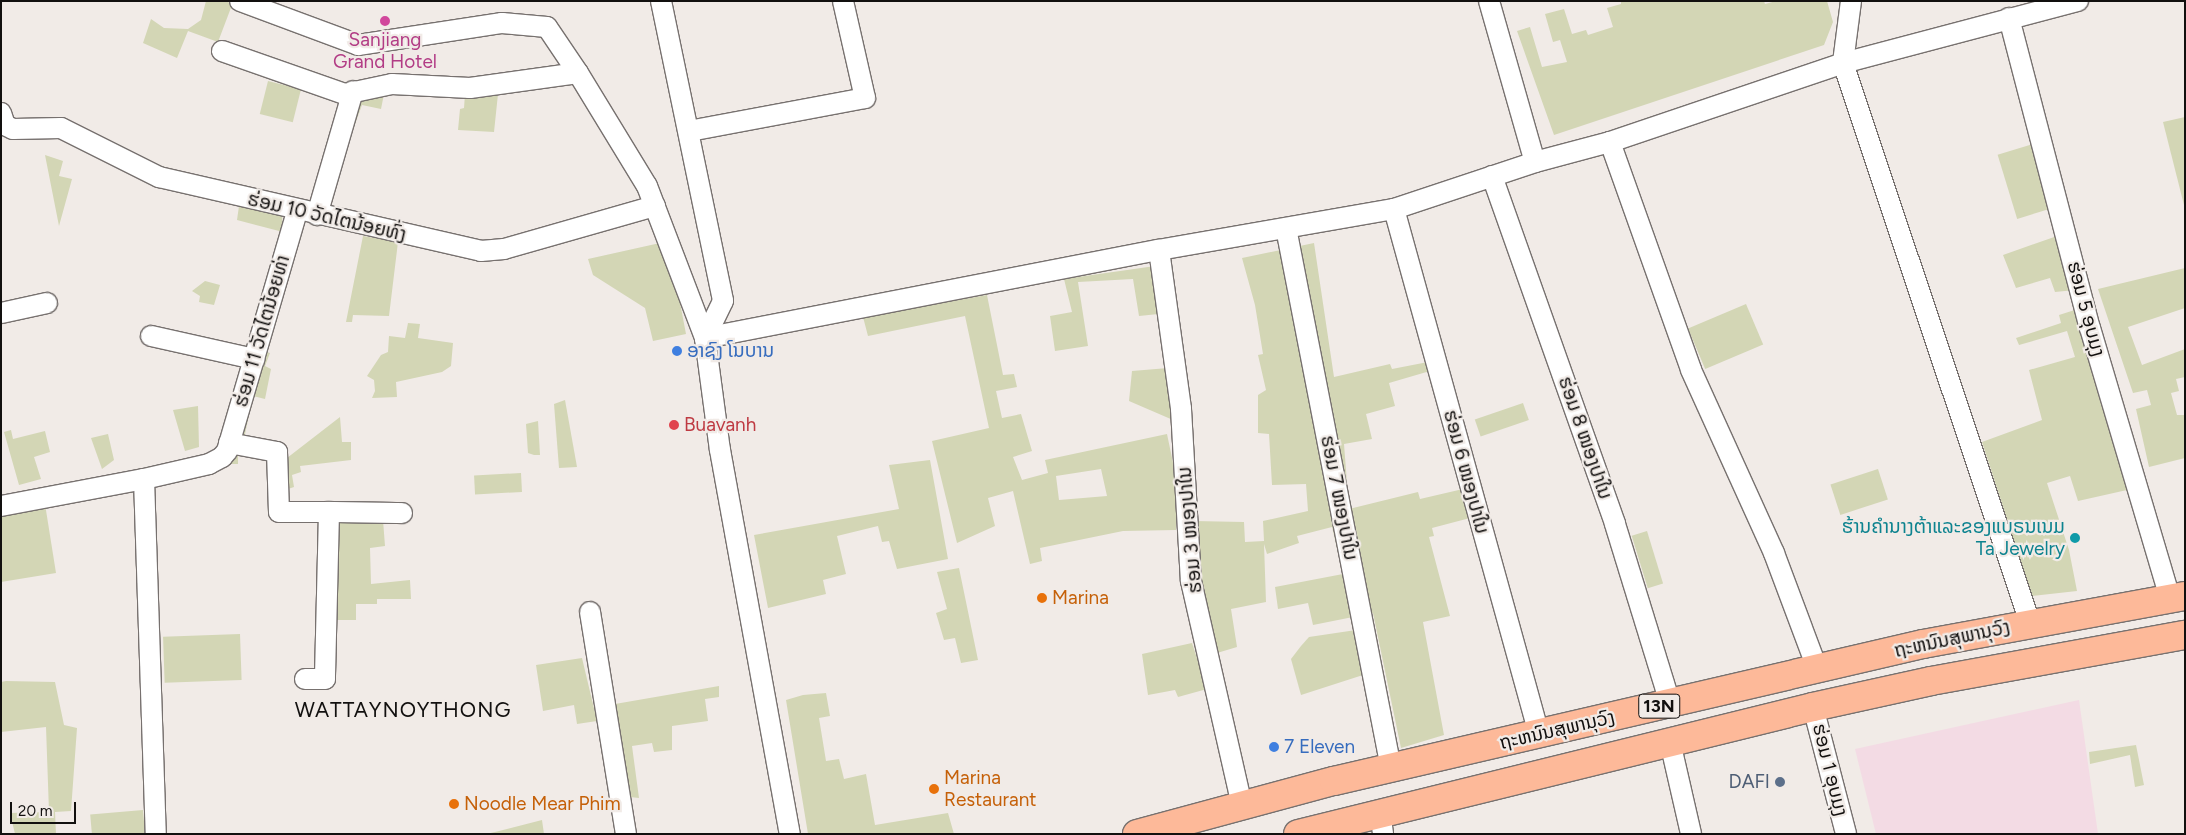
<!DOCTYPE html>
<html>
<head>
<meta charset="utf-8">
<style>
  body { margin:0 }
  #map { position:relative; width:2186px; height:835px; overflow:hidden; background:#f1ebe7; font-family:Figtree,"Noto Sans Lao",sans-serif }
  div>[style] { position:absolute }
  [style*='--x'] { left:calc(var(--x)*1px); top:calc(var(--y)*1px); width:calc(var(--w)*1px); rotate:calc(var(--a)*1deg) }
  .education>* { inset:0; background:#f3dbe4 }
  .green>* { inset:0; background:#d3d6b5; transform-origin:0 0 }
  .roads { filter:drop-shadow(1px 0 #77716f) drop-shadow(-1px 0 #77716f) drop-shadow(0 1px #77716f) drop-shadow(0 -1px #77716f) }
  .street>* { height:20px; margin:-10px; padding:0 10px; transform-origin:10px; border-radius:10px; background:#fff }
  .highway>* { height:28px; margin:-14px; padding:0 14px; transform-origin:14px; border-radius:14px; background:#fdb999 }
  .dots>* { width:14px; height:14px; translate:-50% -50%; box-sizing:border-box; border:2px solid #f1ebe7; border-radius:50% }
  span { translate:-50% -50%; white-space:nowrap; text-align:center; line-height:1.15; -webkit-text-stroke:4.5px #f1ebe7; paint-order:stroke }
  .shield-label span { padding:1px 4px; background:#f1ebe7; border:1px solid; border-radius:4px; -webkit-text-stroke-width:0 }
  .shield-label { font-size:18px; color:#12100f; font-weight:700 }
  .hotel-label { font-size:19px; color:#b23c85 }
  .street-label { font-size:19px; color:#12100f }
  .shop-label { font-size:19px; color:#366cbe }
  .left { translate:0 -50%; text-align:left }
  .health-label { font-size:19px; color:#be3a42 }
  .culture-label { font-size:19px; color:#0d838f }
  .right { translate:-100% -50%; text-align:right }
  .food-label { font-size:19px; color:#c56008 }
  .service-label { font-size:19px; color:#4e5e75 }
  .quarter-label { font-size:21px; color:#12100f; letter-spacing:1px }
  .frame { position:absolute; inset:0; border:2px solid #12100f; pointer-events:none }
  .scale { position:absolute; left:10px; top:802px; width:66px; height:22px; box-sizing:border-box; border:2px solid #12100f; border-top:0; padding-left:6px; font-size:15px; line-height:18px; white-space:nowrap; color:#12100f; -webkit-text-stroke:4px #f1ebe7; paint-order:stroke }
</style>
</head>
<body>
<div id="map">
  <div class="education">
    <i style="clip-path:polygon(2079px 700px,2098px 834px,1876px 834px,1855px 749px)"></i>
  </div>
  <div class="green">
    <i style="clip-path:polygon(206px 1px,227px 1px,232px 5px,218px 42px,188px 31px,177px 58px,143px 43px,151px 19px,164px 28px,188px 29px,201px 20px)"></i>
    <i style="clip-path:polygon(1621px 1px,1764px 1px,1765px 4px,1776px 1px,1827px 1px,1833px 22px,1824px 45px,1554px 135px,1517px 31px,1530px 27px,1542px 67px,1567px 62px,1560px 40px,1553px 42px,1545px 14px,1564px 9px,1572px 34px,1586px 30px,1588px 35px,1613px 27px,1607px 8px,1621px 4px)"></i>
    <i style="left:268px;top:81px;width:34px;height:34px;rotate:14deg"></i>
    <i style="clip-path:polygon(385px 89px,381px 109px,362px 105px,346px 149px,358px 99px)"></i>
    <i style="clip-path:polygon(465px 94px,498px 94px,494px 132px,458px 130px,460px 109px,464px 108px)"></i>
    <i style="clip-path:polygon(2185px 117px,2185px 209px,2163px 122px)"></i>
    <i style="left:2033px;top:144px;width:67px;height:37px;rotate:73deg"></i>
    <i style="clip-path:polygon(45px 155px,63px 161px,59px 176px,72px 179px,59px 226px)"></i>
    <i style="clip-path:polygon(239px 206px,282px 214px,283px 232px,237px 220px)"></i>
    <i style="clip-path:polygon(2060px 235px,2075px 290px,2055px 292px,2050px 278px,2016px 288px,2003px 255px)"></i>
    <i style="clip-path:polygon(363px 236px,398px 242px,389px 316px,353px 315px,352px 322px,346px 322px)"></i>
    <i style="clip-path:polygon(660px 243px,677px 287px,686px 334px,653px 341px,645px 308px,593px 275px,588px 259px)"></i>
    <i style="clip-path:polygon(1314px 243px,1334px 377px,1390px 364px,1392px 369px,1428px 362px,1430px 371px,1389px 383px,1395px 406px,1366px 414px,1372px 439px,1344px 444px,1349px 509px,1418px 492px,1420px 499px,1463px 489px,1470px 518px,1432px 528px,1434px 536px,1429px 537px,1450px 616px,1423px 622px,1444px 735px,1401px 748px,1373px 613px,1313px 625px,1308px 603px,1278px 609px,1275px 587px,1343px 574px,1332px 527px,1297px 536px,1299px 543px,1267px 554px,1264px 544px,1266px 602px,1231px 609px,1237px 647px,1217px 653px,1200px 579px,1194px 521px,1244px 522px,1245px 542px,1264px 541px,1263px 521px,1308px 511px,1306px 484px,1272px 485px,1269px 434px,1258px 433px,1258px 395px,1266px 390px,1258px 355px,1263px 354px,1255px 305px,1242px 258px)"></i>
    <i style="clip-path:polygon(1169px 264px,1178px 312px,1139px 316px,1133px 279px,1078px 282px,1088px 346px,1055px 351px,1050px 316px,1072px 312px,1064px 279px)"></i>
    <i style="clip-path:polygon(2185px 268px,2185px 308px,2128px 327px,2142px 365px,2185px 349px,2185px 377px,2176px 379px,2179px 391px,2171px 393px,2177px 415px,2185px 415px,2185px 458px,2149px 467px,2136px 409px,2151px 405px,2147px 390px,2133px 393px,2098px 289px)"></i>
    <i style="clip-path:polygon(205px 281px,220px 285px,214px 305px,199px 302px,200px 296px,192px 291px)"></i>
    <i style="clip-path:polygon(evenodd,987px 295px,1003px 375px,1014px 374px,1017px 387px,996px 391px,1002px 418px,1021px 414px,1032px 451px,1013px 457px,1022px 480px,1048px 473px,1045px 460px,1167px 434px,1176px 477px,1176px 530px,1123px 531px,1040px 548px,1042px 561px,1030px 564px,1013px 491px,988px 498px,995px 526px,957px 543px,932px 441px,989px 428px,965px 316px,868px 336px,863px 317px,987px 295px,1101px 469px,1107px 496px,1059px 500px,1056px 476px,1101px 469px)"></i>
    <i style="left:1746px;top:304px;width:44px;height:63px;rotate:67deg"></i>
    <i style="clip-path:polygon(2081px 308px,2100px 382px,2095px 384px,2127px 490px,2078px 501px,2070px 476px,2047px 483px,2069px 550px,2077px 591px,2032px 596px,1982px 442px,2042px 420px,2029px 370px,2075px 357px,2067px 331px,2019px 345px,2016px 338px,2061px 323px,2059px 315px)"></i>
    <i style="clip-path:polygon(408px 323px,420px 324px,418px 338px,453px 343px,451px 366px,442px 372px,396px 382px,397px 397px,372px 398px,375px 391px,374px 380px,367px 376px,381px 355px,388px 352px,389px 336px,405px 338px)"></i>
    <i style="clip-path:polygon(263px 351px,270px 353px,265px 366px,271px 369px,265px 399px,253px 396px,244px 439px,271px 458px,238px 456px,238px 464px,230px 464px)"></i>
    <i style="clip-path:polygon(1168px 368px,1173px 420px,1129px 401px,1132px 371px)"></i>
    <i style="clip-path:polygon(565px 400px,577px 467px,559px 468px,554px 404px)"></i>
    <i style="left:1523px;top:403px;width:18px;height:51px;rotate:71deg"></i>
    <i style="clip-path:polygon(198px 406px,199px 447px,185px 451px,173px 410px)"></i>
    <i style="clip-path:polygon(340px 417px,342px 442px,351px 442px,351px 460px,300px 466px,301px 472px,292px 475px,294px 487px,285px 490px,287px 458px)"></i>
    <i style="clip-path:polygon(538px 421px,540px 455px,534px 455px,528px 453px,526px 424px)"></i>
    <i style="clip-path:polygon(11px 430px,13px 439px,45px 431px,50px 452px,34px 457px,41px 479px,19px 485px,4px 432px)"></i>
    <i style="clip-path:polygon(108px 434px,114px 460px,102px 469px,91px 438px)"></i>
    <i style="clip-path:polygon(930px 460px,948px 559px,897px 569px,889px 541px,882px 542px,878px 526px,837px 536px,846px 574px,823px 580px,826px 594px,768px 608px,754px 535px,899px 509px,889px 465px)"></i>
    <i style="left:1878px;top:469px;width:32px;height:50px;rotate:72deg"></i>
    <i style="left:521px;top:473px;width:19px;height:47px;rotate:87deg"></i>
    <i style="clip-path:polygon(45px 504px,56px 573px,1px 582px,1px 512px)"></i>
    <i style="clip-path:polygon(383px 520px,385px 546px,370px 548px,371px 584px,410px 580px,411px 599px,377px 599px,377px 604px,356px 604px,356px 620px,332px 620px,333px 522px)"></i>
    <i style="left:1647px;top:531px;width:55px;height:16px;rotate:73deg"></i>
    <i style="clip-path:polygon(959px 568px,978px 660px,961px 663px,955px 638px,944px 640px,936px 613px,947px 609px,937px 572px)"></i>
    <i style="clip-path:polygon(1356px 630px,1363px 675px,1301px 695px,1291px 659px,1301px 646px,1309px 637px)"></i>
    <i style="left:240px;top:634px;width:46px;height:77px;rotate:88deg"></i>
    <i style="clip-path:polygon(1192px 643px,1207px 689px,1178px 697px,1175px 690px,1148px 695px,1142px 654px)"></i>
    <i style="clip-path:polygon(582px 658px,597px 721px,577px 724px,574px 705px,543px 711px,536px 665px)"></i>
    <i style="clip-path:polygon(6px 681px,55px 682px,64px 725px,77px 728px,71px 811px,55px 812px,56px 834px,15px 834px,10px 813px,49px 812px,46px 727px,1px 732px,1px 682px)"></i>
    <i style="clip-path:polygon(719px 686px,719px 697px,705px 699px,708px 721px,672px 726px,672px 750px,654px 752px,652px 743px,632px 746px,639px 798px,630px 797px,615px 704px)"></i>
    <i style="clip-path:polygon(826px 693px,830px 716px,819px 718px,826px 761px,839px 759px,844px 779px,866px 774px,875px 825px,948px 813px,954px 834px,808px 834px,786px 700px,803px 695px)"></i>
    <i style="clip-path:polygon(2136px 745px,2144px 785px,2135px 787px,2130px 755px,2090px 764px,2089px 752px)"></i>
    <i style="left:143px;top:810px;width:24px;height:53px;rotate:85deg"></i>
    <i style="clip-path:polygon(542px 820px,544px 834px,486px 834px,495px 832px)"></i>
  </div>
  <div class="roads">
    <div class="street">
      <i style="--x:240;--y:1;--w:126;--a:20.4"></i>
      <i style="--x:358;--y:45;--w:146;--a:-8.7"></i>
      <i style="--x:502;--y:23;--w:45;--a:5.1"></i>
      <i style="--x:547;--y:27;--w:55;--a:56"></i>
      <i style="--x:578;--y:73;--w:132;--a:58.6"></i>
      <i style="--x:647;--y:186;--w:163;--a:69.1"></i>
      <i style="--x:705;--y:338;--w:113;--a:82.4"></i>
      <i style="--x:720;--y:450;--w:390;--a:79.7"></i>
      <i style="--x:661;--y:1;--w:306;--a:78.3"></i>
      <i style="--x:723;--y:301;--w:41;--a:115.9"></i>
      <i style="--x:1489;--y:1;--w:167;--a:74.1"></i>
      <i style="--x:1851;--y:1;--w:63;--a:97.4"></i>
      <i style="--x:1843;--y:63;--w:590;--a:71.53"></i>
      <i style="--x:2009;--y:18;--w:320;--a:75.4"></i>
      <i style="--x:2090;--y:328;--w:282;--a:73.5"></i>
      <i style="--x:222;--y:51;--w:130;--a:19.3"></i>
      <i style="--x:345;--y:94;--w:48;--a:-12"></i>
      <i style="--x:392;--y:84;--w:78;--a:2.9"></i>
      <i style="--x:470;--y:88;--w:109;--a:-7.9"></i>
      <i style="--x:1;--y:113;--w:13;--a:72"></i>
      <i style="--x:5;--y:125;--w:9;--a:27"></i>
      <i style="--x:13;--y:129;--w:48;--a:-1.2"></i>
      <i style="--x:61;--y:128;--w:110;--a:26.6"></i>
      <i style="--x:159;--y:177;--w:330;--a:12.9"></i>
      <i style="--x:481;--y:251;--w:23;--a:-5"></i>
      <i style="--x:504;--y:249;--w:157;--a:-15.9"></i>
      <i style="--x:689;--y:131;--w:179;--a:-10.6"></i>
      <i style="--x:865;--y:98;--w:99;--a:-102.8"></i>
      <i style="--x:1610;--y:142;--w:242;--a:70.4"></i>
      <i style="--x:1691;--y:370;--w:201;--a:65.6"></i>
      <i style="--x:1774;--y:553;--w:123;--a:69.5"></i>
      <i style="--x:1492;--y:176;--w:369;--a:70.5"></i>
      <i style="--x:1615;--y:524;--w:187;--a:72.9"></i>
      <i style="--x:1394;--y:209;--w:545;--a:74.56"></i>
      <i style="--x:317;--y:215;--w:129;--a:-73.8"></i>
      <i style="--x:1286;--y:228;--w:550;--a:79"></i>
      <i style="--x:1159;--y:250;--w:161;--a:82.1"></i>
      <i style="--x:1181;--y:409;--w:172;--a:86.7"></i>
      <i style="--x:1191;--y:581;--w:231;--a:77.2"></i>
      <i style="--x:1;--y:313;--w:47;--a:-12.3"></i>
      <i style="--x:151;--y:336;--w:106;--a:12.6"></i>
      <i style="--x:705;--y:338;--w:462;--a:-11"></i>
      <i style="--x:1159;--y:250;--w:239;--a:-9.9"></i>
      <i style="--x:1394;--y:209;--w:149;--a:-18.4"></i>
      <i style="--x:1535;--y:162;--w:78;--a:-14.9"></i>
      <i style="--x:1610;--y:142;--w:246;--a:-18.7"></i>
      <i style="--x:1843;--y:63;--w:243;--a:-14.8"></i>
      <i style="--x:229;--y:443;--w:49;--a:10.6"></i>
      <i style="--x:277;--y:452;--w:60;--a:88.1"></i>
      <i style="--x:279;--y:512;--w:50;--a:0"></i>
      <i style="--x:329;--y:512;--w:167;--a:91.4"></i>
      <i style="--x:325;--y:679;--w:20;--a:180"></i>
      <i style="--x:144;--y:479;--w:355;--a:88.1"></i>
      <i style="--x:1;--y:506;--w:146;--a:-10.7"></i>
      <i style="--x:144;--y:479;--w:67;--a:-13"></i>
      <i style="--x:209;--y:464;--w:15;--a:-28"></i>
      <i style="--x:222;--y:457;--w:8;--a:-50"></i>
      <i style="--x:227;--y:451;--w:250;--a:-73.7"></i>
      <i style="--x:329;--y:512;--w:73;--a:0.8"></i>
      <i style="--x:590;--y:612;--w:225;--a:80.8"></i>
      <i style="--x:1813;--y:707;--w:131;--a:75.4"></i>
      <i style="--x:1670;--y:742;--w:94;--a:77.1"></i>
      <i style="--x:1380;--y:812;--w:22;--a:82"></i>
    </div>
    <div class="highway">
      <i style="--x:1137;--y:834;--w:204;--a:-15.1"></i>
      <i style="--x:1334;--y:781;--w:605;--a:-13.09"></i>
      <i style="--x:1923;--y:644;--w:266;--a:-10.4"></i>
      <i style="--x:1298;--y:834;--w:530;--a:-13.85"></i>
      <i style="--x:1813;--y:707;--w:121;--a:-12.4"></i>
      <i style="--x:1931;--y:681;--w:258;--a:-10.3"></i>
    </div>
  </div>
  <div class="dots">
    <i style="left:385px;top:21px;background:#d1479c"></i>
    <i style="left:677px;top:351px;background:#3f7fe0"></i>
    <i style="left:674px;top:425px;background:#e0444e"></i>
    <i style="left:2075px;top:538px;background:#0f9aa8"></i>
    <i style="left:1042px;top:598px;background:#e8710a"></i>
    <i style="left:1274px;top:747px;background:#3f7fe0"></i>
    <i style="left:1780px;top:782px;background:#5c6f8a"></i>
    <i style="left:934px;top:789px;background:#e8710a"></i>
    <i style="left:454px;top:804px;background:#e8710a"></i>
  </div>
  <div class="shield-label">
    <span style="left:1659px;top:706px">13N</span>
  </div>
  <div class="hotel-label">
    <span style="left:385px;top:51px">Sanjiang<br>Grand Hotel</span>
  </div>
  <div class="street-label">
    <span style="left:327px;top:217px;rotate:13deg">ຮ່ອມ 10 ວັດໄຕນ້ອຍທົ່ງ</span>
    <span style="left:2086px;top:309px;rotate:75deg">ຮ່ອມ 5 ອຸບມຸງ</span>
    <span style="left:262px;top:331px;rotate:-74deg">ຮ່ອມ 11 ວັດໄຕນ້ອຍທ່າ</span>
    <span style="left:1585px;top:438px;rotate:71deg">ຮ່ອມ 8 ໜອງປາໃນ</span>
    <span style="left:1466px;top:472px;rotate:75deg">ຮ່ອມ 6 ໜອງປາໃນ</span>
    <span style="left:1339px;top:498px;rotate:79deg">ຮ່ອມ 7 ໜອງປາໃນ</span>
    <span style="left:1190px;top:530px;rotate:-95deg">ຮ່ອມ 3 ໜອງປາໃນ</span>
    <span style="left:1952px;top:639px;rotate:-12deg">ຖະຫນົນສຸພານຸວົງ</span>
    <span style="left:1557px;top:730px;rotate:-13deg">ຖະຫນົນສຸພານຸວົງ</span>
    <span style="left:1830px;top:770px;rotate:76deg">ຮ່ອມ 1 ອຸບມຸງ</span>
  </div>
  <div class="shop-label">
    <span class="left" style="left:687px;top:351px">ອາຊົງ ໂນບານ</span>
    <span class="left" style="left:1284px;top:747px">7 Eleven</span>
  </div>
  <div class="health-label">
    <span class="left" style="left:684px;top:425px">Buavanh</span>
  </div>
  <div class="culture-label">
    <span class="right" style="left:2065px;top:538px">ຮ້ານຄຳນາງຕ້າແລະຂອງແບຣນເນມ<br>Ta Jewelry</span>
  </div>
  <div class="food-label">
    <span class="left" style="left:1052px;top:598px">Marina</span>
    <span class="left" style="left:944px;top:789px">Marina<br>Restaurant</span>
    <span class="left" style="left:464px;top:804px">Noodle Mear Phim</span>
  </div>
  <div class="service-label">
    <span class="right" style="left:1770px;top:782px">DAFI</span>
  </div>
  <div class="quarter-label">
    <span style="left:403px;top:710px">WATTAYNOYTHONG</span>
  </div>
  <div class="frame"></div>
  <div class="scale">20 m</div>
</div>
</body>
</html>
